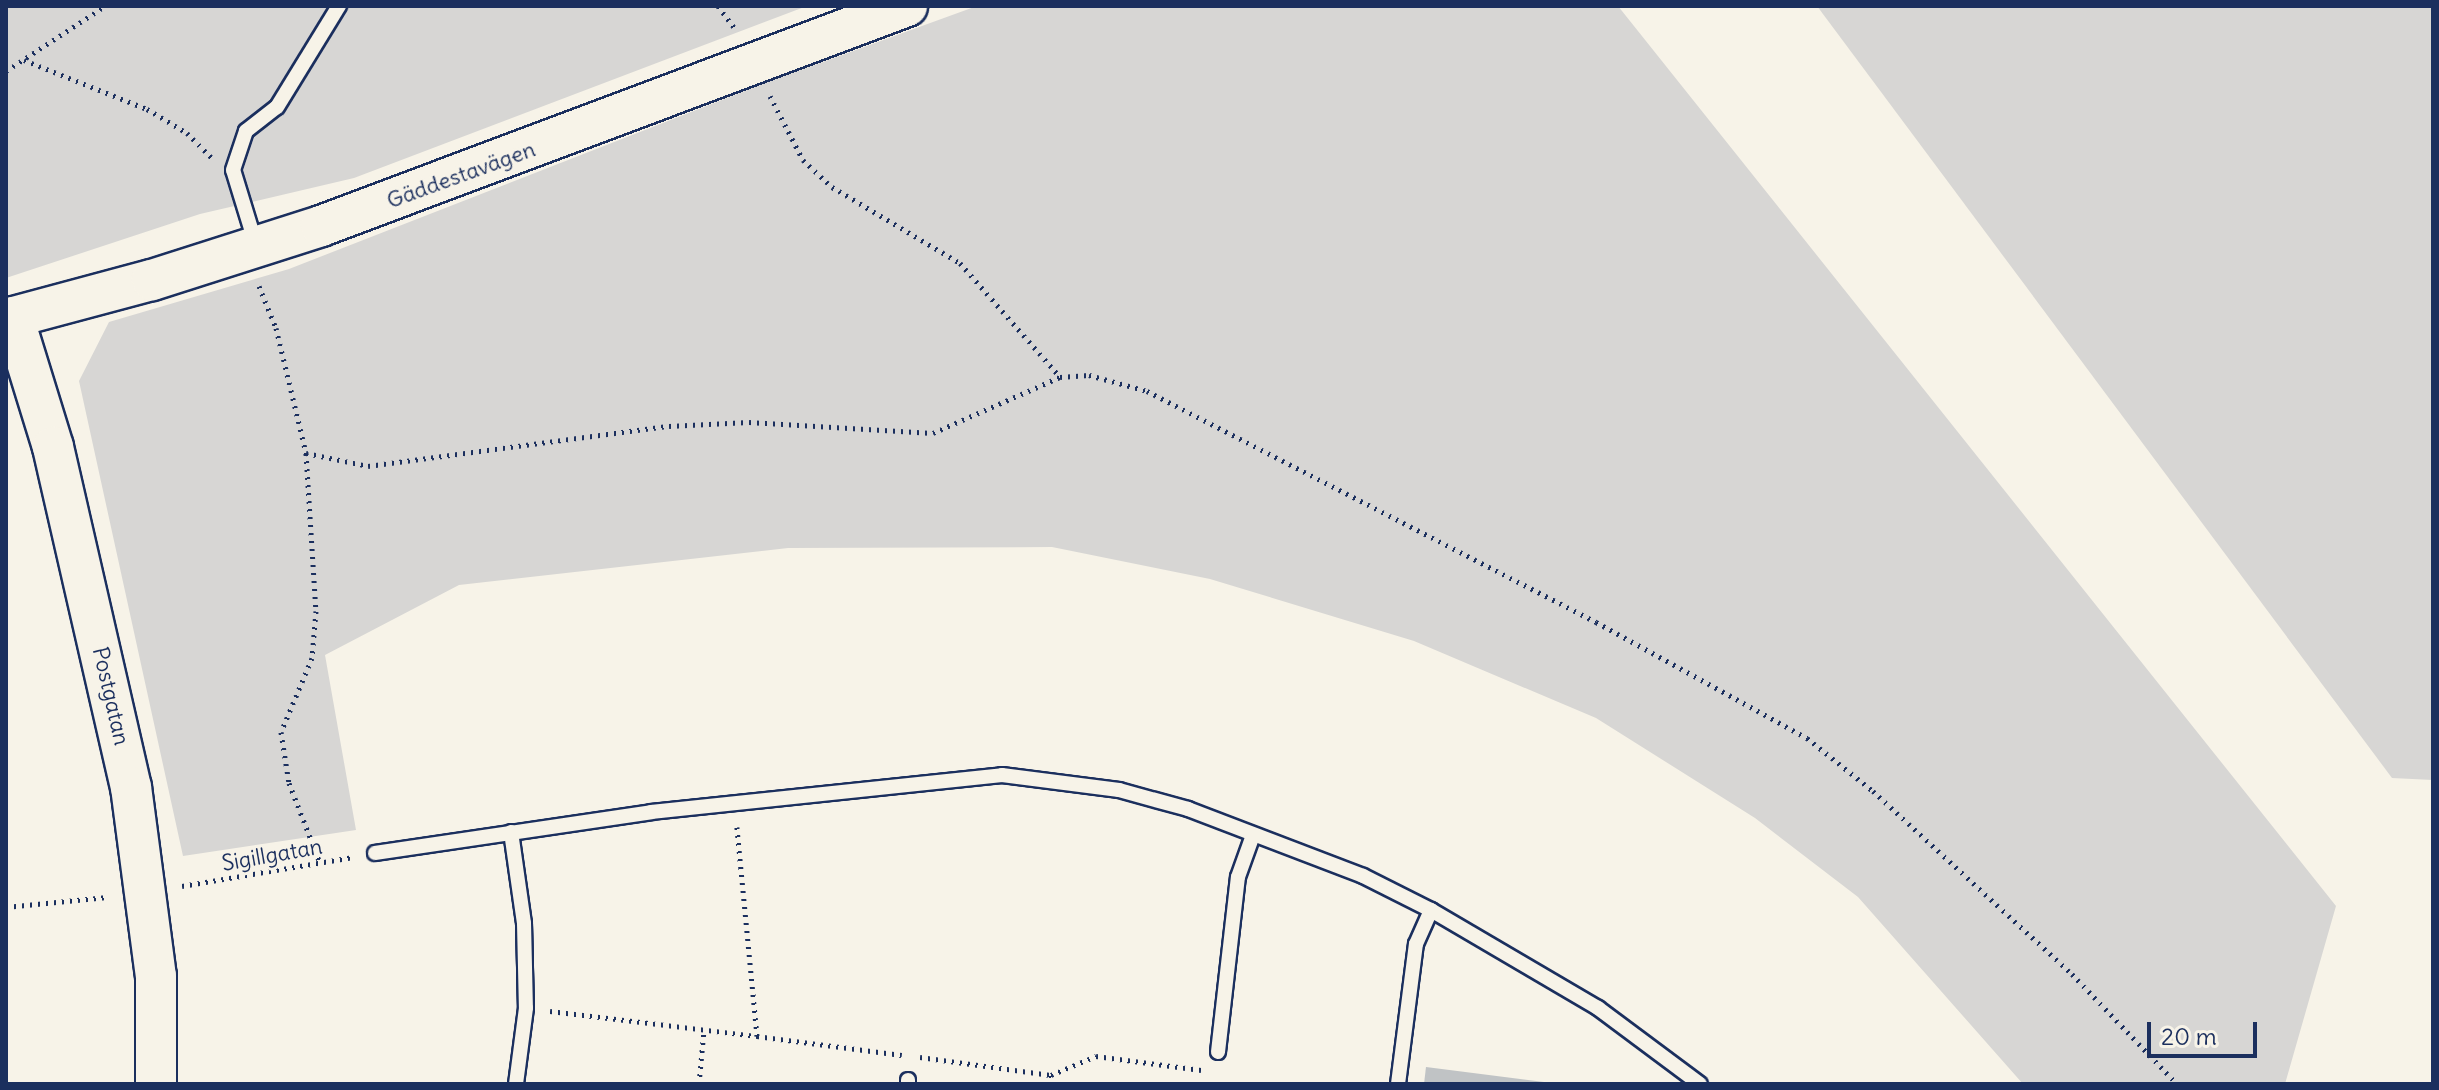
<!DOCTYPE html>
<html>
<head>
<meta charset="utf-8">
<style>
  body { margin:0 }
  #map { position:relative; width:2439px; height:1090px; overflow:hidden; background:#f7f3e8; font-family:Delius,sans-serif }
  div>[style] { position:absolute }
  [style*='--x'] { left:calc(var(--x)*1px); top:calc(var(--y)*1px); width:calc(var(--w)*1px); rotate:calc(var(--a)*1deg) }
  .green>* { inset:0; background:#d7d6d4 }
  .building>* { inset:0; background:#c0c3c5 }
  .path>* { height:5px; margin-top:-2.5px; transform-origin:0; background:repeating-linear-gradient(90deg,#1b2f5e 0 2px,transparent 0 8px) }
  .roads { filter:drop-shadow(2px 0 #1b2f5e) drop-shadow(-2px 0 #1b2f5e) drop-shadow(0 2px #1b2f5e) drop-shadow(0 -2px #1b2f5e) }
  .lane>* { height:14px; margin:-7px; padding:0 7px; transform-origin:7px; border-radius:7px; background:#f7f3e8 }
  .secondary>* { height:40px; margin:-20px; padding:0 20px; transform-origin:20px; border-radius:20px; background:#f7f3e8 }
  span { translate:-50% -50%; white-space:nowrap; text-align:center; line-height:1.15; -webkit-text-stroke:6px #f7f3e8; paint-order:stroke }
  .street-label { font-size:22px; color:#1b2f5e }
  .frame { position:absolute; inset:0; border:8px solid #1b2f5e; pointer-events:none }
  .scale { position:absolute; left:2147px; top:1022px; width:110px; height:36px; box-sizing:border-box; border:4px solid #1b2f5e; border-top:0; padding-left:10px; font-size:24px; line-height:28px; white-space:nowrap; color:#1b2f5e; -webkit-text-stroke:6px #f7f3e8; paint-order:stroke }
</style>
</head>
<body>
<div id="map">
  <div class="green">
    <i style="clip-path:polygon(6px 6px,807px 6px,354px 178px,200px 214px,6px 278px)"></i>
    <i style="clip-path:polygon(977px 6px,1618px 6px,2336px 906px,2285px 1084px,2023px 1084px,1858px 897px,1755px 818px,1596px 718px,1414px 641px,1210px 579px,1052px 547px,788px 548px,459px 585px,325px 655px,356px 830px,183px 856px,79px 381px,109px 322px,289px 269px,765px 83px)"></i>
    <i style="clip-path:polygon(1817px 6px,2433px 6px,2433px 780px,2392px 778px)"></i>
  </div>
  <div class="building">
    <i style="clip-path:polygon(1426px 1067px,1544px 1082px,1544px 1084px,1424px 1084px)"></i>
  </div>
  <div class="path">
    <i style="--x:718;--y:6;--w:30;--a:53"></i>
    <i style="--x:24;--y:60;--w:132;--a:21.7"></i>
    <i style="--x:147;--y:109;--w:47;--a:31"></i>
    <i style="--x:187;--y:133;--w:35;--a:45"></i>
    <i style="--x:6;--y:71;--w:118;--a:-33.3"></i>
    <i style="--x:770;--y:96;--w:72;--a:62.7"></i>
    <i style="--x:803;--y:160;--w:40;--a:43"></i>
    <i style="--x:832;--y:187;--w:149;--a:30.7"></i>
    <i style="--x:960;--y:263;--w:152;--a:48.7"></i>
    <i style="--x:1060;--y:377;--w:29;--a:-4"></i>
    <i style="--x:1089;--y:375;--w:60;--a:15.4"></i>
    <i style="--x:1147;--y:391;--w:505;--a:27.22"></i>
    <i style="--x:1596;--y:622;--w:241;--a:28.8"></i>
    <i style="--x:1807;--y:738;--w:85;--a:38.8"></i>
    <i style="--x:1873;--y:791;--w:270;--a:42.6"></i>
    <i style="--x:2072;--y:974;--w:152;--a:46.3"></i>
    <i style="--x:259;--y:286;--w:45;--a:68"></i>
    <i style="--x:276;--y:328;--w:129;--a:76.5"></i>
    <i style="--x:306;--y:453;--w:158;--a:86.4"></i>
    <i style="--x:316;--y:611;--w:47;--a:94.9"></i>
    <i style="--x:312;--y:658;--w:80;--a:112.7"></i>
    <i style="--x:281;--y:732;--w:52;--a:81.1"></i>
    <i style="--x:289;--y:783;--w:86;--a:68.8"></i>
    <i style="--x:306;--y:453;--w:63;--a:11.8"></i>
    <i style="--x:368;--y:466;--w:304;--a:-7.6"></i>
    <i style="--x:669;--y:426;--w:80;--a:-2.9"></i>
    <i style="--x:749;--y:422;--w:184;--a:3.4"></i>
    <i style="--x:933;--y:433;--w:139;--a:-23.8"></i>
    <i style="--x:182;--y:886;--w:174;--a:-9.6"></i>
    <i style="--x:6;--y:907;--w:102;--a:-5.6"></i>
    <i style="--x:550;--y:1011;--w:209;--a:6.9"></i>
    <i style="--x:757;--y:1036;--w:210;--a:-95.5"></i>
    <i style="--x:757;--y:1036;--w:146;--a:7.5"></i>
    <i style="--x:920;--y:1057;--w:132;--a:7.8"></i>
    <i style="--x:1051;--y:1075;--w:49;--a:-22.9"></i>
    <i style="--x:1096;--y:1056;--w:106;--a:7.6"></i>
    <i style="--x:1051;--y:1075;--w:9;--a:77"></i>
    <i style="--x:699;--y:1084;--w:54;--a:-84.7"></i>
  </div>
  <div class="roads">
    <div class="lane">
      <i style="--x:256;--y:245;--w:78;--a:-107"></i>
      <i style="--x:233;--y:170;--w:41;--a:-71.6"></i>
      <i style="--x:246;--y:131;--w:39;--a:-38"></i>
      <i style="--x:277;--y:107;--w:119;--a:-58.5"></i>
      <i style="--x:511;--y:832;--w:92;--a:81.9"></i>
      <i style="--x:524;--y:923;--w:85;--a:88.7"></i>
      <i style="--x:526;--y:1008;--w:77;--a:97.5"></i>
      <i style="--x:375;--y:853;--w:279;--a:-8.4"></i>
      <i style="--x:651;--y:812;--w:353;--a:-6"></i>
      <i style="--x:1002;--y:775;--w:118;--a:7.3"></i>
      <i style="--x:1119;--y:790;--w:72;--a:15.4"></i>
      <i style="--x:1188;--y:809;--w:187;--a:20.9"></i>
      <i style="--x:1363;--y:876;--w:76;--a:26.6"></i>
      <i style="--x:1431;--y:910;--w:194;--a:30.4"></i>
      <i style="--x:1598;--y:1008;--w:127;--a:36.7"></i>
      <i style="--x:1218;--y:1052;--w:176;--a:-83.5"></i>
      <i style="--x:1238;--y:877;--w:45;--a:-70.3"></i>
      <i style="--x:908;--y:1084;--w:4;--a:-90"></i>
      <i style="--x:1398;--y:1084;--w:141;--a:-82.7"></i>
      <i style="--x:1416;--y:944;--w:37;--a:-66"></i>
    </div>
    <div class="secondary">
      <i style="--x:13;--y:317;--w:136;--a:72.9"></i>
      <i style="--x:53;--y:447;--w:349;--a:77.1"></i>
      <i style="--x:131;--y:787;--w:191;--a:82.5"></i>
      <i style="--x:156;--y:976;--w:108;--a:90"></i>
      <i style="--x:6;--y:319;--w:151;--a:-15"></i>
      <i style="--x:152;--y:280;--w:177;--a:-17.7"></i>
      <i style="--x:321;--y:226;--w:626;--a:-20.58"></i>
    </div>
  </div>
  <div class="street-label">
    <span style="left:461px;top:175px;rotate:-20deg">Gäddestavägen</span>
    <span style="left:111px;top:696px;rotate:77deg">Postgatan</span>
    <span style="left:272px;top:855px;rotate:-10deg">Sigillgatan</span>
  </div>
  <div class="frame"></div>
  <div class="scale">20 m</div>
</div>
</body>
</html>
